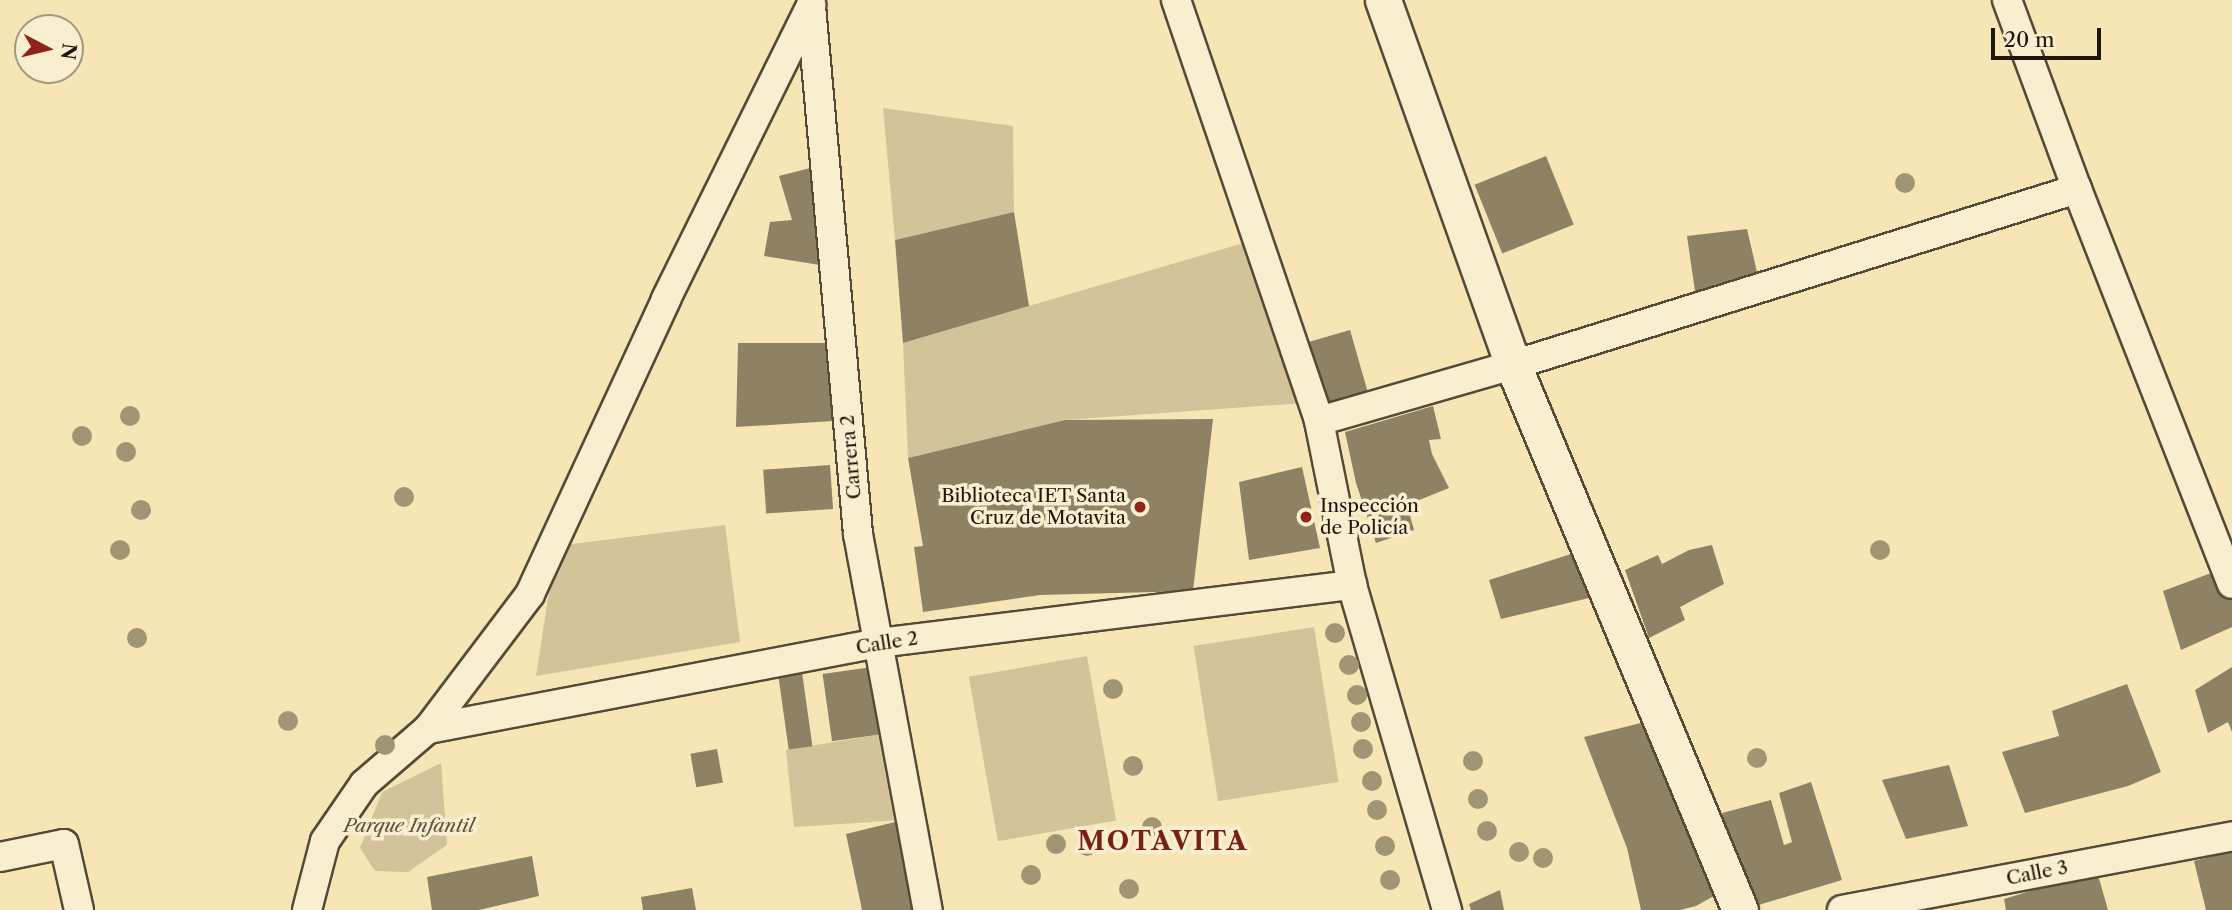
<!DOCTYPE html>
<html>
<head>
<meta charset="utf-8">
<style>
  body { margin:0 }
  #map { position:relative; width:2232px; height:910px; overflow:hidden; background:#f6e6b6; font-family:"Libre Caslon Text",serif }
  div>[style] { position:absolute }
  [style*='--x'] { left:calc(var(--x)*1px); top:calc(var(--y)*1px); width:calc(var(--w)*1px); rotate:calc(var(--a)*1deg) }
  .green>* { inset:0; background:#d2c399; transform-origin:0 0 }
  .building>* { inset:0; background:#8f8264; transform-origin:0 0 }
  .roads { filter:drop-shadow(2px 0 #564a36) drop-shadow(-2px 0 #564a36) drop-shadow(0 2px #564a36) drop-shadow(0 -2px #564a36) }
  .minor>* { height:28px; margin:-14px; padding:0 14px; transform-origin:14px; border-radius:14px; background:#f9efd0 }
  .tertiary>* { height:35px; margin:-17.5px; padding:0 17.5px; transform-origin:17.5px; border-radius:17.5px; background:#f9efd0 }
  .trees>* { width:20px; height:20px; margin:-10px; border-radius:50%; background:#a29573 }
  .dots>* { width:19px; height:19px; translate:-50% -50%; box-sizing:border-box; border:4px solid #f9efd0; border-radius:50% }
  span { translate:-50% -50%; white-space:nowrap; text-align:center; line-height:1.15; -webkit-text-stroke:7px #f9efd0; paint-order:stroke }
  .street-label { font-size:19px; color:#20160b }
  .poi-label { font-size:19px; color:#20160b }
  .right { translate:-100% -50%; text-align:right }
  .left { translate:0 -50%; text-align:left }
  .park-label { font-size:19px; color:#5e533d; font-style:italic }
  .district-label { font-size:26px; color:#7a1f14; font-weight:700; letter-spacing:2px }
  .north { position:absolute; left:14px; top:14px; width:70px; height:70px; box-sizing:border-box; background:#f9efd0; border:2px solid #a29881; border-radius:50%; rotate:97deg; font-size:19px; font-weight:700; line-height:28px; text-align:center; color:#20160b }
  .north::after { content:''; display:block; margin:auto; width:24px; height:32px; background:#8f2418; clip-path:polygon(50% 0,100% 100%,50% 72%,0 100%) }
  .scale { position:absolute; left:1991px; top:28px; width:110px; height:32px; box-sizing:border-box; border:4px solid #20160b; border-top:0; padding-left:9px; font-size:21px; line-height:24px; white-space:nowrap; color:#20160b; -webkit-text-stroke:5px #f9efd0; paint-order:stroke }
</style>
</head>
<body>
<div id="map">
  <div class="green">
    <i style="clip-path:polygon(883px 108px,1013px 126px,1014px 212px,895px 240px)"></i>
    <i style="clip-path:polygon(1254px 240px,1305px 403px,1065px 420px,908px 458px,903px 343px)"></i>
    <i style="clip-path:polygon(725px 525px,740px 642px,536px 676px,556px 546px)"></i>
    <i style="left:1314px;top:627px;width:157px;height:122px;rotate:81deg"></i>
    <i style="left:1087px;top:656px;width:167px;height:120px;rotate:80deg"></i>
    <i style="clip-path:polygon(889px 733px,903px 820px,794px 827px,786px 750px)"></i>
    <i style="clip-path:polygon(441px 763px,447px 845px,408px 872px,375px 871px,360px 848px,382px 792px)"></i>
  </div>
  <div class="building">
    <i style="left:1546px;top:156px;width:74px;height:77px;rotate:68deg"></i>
    <i style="clip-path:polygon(814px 167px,826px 266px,764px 256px,770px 222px,792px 220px,779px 176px)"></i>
    <i style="clip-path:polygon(1014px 212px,1029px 306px,903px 343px,895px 240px)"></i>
    <i style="clip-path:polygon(1747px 229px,1757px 272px,1695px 291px,1687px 236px)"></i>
    <i style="left:1350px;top:330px;width:64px;height:44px;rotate:74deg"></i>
    <i style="clip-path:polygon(738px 343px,835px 343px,831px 377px,833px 421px,736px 427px)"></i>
    <i style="clip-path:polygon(1433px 406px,1441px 439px,1429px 440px,1432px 454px,1449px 488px,1407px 505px,1414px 530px,1376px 543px,1356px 483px,1345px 432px)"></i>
    <i style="clip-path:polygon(1213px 419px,1193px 591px,1040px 595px,923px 612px,914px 547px,923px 546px,908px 458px,1065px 420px)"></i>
    <i style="left:830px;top:465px;width:44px;height:67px;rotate:86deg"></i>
    <i style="clip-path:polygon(1302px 467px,1320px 548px,1249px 560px,1239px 482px)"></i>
    <i style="clip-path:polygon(1712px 545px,1724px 584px,1680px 607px,1685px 620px,1649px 638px,1625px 570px,1658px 555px,1662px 564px,1689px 550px)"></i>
    <i style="clip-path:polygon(1571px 554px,1589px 598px,1501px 619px,1489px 580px)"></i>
    <i style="clip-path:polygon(2222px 569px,2232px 596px,2232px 627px,2181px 650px,2163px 591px)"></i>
    <i style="left:879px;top:666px;width:68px;height:57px;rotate:82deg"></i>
    <i style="clip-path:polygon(2232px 667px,2232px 732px,2228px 722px,2208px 733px,2195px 690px)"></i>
    <i style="left:802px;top:672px;width:75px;height:24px;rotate:82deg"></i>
    <i style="clip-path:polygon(2127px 684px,2161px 772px,2128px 786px,2025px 813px,2002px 752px,2059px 736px,2052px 711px)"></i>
    <i style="clip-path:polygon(1645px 722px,1694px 838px,1714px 896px,1696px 906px,1680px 910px,1641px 910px,1627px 848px,1584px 737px)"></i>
    <i style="left:717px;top:749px;width:34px;height:27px;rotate:80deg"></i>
    <i style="clip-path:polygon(1949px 765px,1968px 826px,1906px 839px,1882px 780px)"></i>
    <i style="clip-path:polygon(1811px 782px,1842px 880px,1752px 907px,1722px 813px,1771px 800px,1784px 845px,1792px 842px,1779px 793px)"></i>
    <i style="clip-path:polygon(903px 820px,918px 910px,862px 910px,846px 834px)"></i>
    <i style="clip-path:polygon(2232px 851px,2232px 910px,2206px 910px,2194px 861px)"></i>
    <i style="clip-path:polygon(532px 856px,539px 896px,479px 910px,432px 910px,427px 877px)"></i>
    <i style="clip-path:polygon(2098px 875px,2108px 910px,2006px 910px,2004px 899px,2063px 881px)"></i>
    <i style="clip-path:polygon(692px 888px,696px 910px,643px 910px,641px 897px)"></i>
    <i style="clip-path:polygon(1500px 890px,1504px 910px,1471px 910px,1469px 904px)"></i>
  </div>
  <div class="roads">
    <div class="minor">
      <i style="--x:1176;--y:0;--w:445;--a:71.2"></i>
      <i style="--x:1319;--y:421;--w:167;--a:78.6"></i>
      <i style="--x:1352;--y:585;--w:339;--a:73.7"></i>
      <i style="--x:2007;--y:0;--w:202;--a:69.7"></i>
      <i style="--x:2077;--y:189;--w:424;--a:68.6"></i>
      <i style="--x:811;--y:6;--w:530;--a:84.91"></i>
      <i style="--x:858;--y:534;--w:382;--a:79.5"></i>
      <i style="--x:1319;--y:421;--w:202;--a:-16.1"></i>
      <i style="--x:1513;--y:365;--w:591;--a:-17.33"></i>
      <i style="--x:428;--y:729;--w:459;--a:-10.8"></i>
      <i style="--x:879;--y:643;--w:477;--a:-7"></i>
      <i style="--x:0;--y:857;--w:65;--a:-11.5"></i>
      <i style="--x:64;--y:844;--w:68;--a:77.2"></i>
      <i style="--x:307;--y:910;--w:71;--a:-75.4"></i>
      <i style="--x:325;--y:841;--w:69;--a:-55.6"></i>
      <i style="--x:364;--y:784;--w:84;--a:-40.7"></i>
      <i style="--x:428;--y:729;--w:169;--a:-52.9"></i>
      <i style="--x:530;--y:594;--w:325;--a:-65.2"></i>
      <i style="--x:666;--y:299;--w:328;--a:-63.7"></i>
      <i style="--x:1842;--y:910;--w:397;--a:-10.7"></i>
    </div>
    <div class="tertiary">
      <i style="--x:1383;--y:0;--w:387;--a:70.4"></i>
      <i style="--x:1513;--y:365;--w:590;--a:67.39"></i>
    </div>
  </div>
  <div class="trees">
    <i style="left:1905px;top:183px"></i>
    <i style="left:130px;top:416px"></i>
    <i style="left:82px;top:436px"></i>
    <i style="left:126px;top:452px"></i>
    <i style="left:404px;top:497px"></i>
    <i style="left:141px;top:510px"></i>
    <i style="left:120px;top:550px"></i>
    <i style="left:1880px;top:550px"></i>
    <i style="left:1335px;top:633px"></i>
    <i style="left:137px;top:638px"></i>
    <i style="left:1349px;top:665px"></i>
    <i style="left:1113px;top:689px"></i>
    <i style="left:1357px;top:695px"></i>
    <i style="left:288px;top:721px"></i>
    <i style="left:1361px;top:722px"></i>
    <i style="left:385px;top:745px"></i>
    <i style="left:1363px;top:749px"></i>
    <i style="left:1757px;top:758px"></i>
    <i style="left:1473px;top:761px"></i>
    <i style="left:1133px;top:766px"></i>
    <i style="left:1372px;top:781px"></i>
    <i style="left:1478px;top:799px"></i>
    <i style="left:1377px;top:810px"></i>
    <i style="left:1152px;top:827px"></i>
    <i style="left:1487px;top:831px"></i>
    <i style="left:1056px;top:844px"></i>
    <i style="left:1087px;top:846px"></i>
    <i style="left:1385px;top:846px"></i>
    <i style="left:1519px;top:852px"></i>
    <i style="left:1543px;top:858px"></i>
    <i style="left:1031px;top:875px"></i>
    <i style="left:1390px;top:880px"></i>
    <i style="left:1129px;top:889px"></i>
  </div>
  <div class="dots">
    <i style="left:1140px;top:507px;background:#8f2418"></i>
    <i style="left:1306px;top:517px;background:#8f2418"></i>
  </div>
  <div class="street-label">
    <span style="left:851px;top:457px;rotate:-95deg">Carrera 2</span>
    <span style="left:887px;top:643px;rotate:-9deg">Calle 2</span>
    <span style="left:2037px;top:873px;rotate:-11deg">Calle 3</span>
  </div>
  <div class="poi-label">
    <span class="right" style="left:1126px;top:507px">Biblioteca IET Santa<br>Cruz de Motavita</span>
    <span class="left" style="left:1320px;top:517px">Inspección<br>de Policía</span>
  </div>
  <div class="park-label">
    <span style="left:409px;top:826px">Parque Infantil</span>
  </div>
  <div class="district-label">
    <span style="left:1163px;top:842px">MOTAVITA</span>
  </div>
  <div class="north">N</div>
  <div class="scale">20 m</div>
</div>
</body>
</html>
